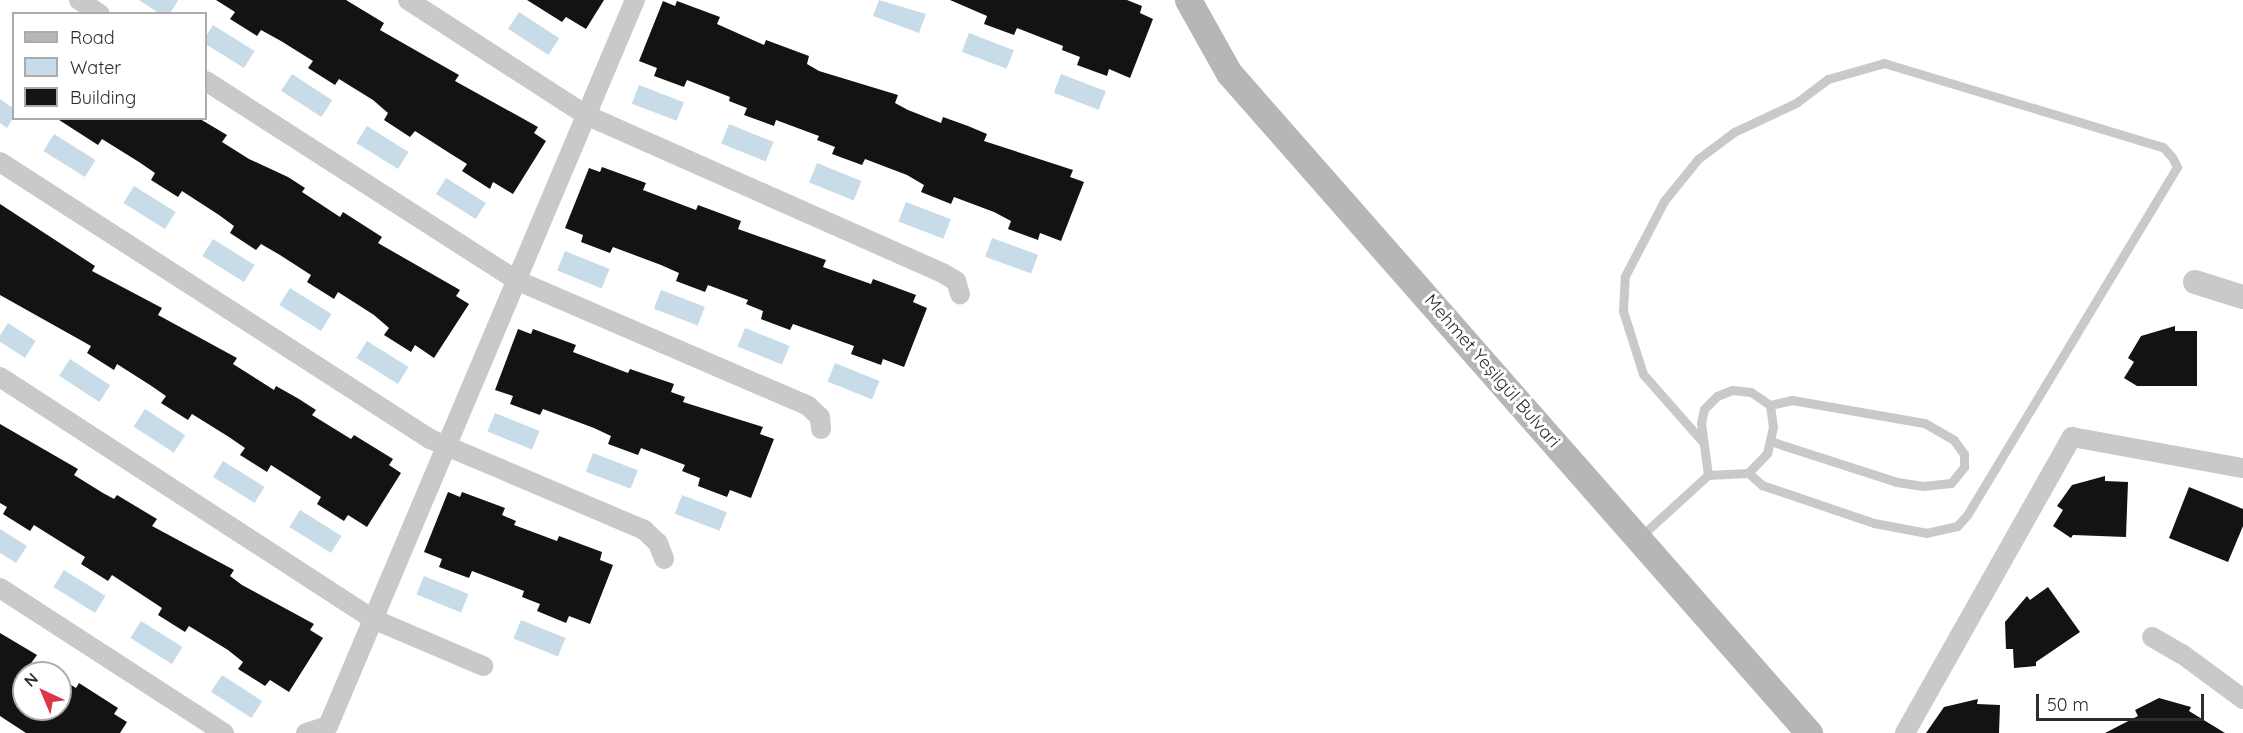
<!DOCTYPE html>
<html>
<head>
<meta charset="utf-8">
<style>
  body { margin:0 }
  #map { position:relative; width:2243px; height:733px; overflow:hidden; background:#fff; font-family:Quicksand,sans-serif }
  div>[style] { position:absolute }
  [style*='--x'] { left:calc(var(--x)*1px); top:calc(var(--y)*1px); width:calc(var(--w)*1px); rotate:calc(var(--a)*1deg) }
  .water>* { inset:0; background:#c7dce8; transform-origin:0 0 }
  .building>* { inset:0; background:#131313 }
  .service>* { height:9px; margin:-4.5px; padding:0 4.5px; transform-origin:4.5px; border-radius:4.5px; background:#c9c9c9 }
  .minor>* { height:20px; margin:-10px; padding:0 10px; transform-origin:10px; border-radius:10px; background:#c9c9c9 }
  .tertiary>* { height:24px; margin:-12px; padding:0 12px; transform-origin:12px; border-radius:12px; background:#c9c9c9 }
  .secondary>* { height:27px; margin:-13.5px; padding:0 13.5px; transform-origin:13.5px; border-radius:13.5px; background:#b6b6b6 }
  span { translate:-50% -50%; white-space:nowrap; text-align:center; line-height:1.15; -webkit-text-stroke:6px #fff; paint-order:stroke }
  .street-label { font-size:18px; color:#2c2c2c }
  .legend { position:absolute; left:12px; top:12px; width:195px; height:108px; box-sizing:border-box; background:#fff; border:2px solid #ababab; margin:0; padding:8px 10px; list-style:none; font-size:18px; color:#2c2c2c }
  .legend li { display:flex; align-items:center; gap:12px; height:30px }
  .legend b { width:30px; border:2px solid #ababab }
  .north { position:absolute; left:12px; top:661px; width:60px; height:60px; box-sizing:border-box; background:#fff; border:2px solid #ababab; border-radius:50%; rotate:316deg; font-size:16px; font-weight:700; line-height:24px; text-align:center; color:#2c2c2c }
  .north::after { content:''; display:block; margin:auto; width:21px; height:27px; background:#da3746; clip-path:polygon(50% 0,100% 100%,50% 72%,0 100%) }
  .scale { position:absolute; left:2036px; top:694px; width:168px; height:27px; box-sizing:border-box; border:3px solid #2c2c2c; border-top:0; padding-left:8px; font-size:18px; line-height:21px; white-space:nowrap; color:#2c2c2c; -webkit-text-stroke:4px #fff; paint-order:stroke }
</style>
</head>
<body>
<div id="map">
  <div class="water">
    <i style="clip-path:polygon(139px 0,177px 0,178px 1px,170px 13px,160px 14px)"></i>
    <i style="clip-path:polygon(879px 0,926px 14px,919px 33px,873px 16px)"></i>
    <i style="left:519px;top:12px;width:48px;height:20px;rotate:33deg"></i>
    <i style="left:213px;top:25px;width:49px;height:20px;rotate:32deg"></i>
    <i style="left:969px;top:33px;width:48px;height:20px;rotate:21deg"></i>
    <i style="left:292px;top:74px;width:48px;height:20px;rotate:33deg"></i>
    <i style="left:1061px;top:74px;width:48px;height:20px;rotate:21deg"></i>
    <i style="left:639px;top:85px;width:48px;height:20px;rotate:21deg"></i>
    <i style="clip-path:polygon(0 99px,13px 108px,13px 118px,7px 128px,0 123px)"></i>
    <i style="left:729px;top:124px;width:48px;height:21px;rotate:22deg"></i>
    <i style="left:367px;top:126px;width:49px;height:20px;rotate:32deg"></i>
    <i style="left:54px;top:134px;width:49px;height:20px;rotate:32deg"></i>
    <i style="left:817px;top:163px;width:48px;height:21px;rotate:22deg"></i>
    <i style="left:446px;top:178px;width:47px;height:19px;rotate:32deg"></i>
    <i style="left:134px;top:186px;width:49px;height:20px;rotate:32deg"></i>
    <i style="left:906px;top:202px;width:48px;height:21px;rotate:21deg"></i>
    <i style="left:992px;top:238px;width:49px;height:20px;rotate:20deg"></i>
    <i style="left:213px;top:239px;width:49px;height:20px;rotate:32deg"></i>
    <i style="left:565px;top:251px;width:48px;height:21px;rotate:22deg"></i>
    <i style="left:290px;top:288px;width:49px;height:20px;rotate:32deg"></i>
    <i style="left:661px;top:290px;width:47px;height:20px;rotate:21deg"></i>
    <i style="left:8px;top:323px;width:33px;height:20px;rotate:33deg"></i>
    <i style="left:745px;top:328px;width:48px;height:20px;rotate:22deg"></i>
    <i style="left:367px;top:341px;width:49px;height:20px;rotate:32deg"></i>
    <i style="left:70px;top:359px;width:48px;height:20px;rotate:33deg"></i>
    <i style="left:835px;top:363px;width:48px;height:20px;rotate:22deg"></i>
    <i style="left:145px;top:409px;width:48px;height:21px;rotate:33deg"></i>
    <i style="left:495px;top:413px;width:48px;height:20px;rotate:22deg"></i>
    <i style="left:593px;top:453px;width:48px;height:20px;rotate:21deg"></i>
    <i style="left:223px;top:461px;width:49px;height:19px;rotate:32deg"></i>
    <i style="left:682px;top:495px;width:48px;height:20px;rotate:21deg"></i>
    <i style="left:300px;top:510px;width:49px;height:20px;rotate:32deg"></i>
    <i style="clip-path:polygon(0 529px,27px 546px,16px 563px,0 553px)"></i>
    <i style="left:64px;top:570px;width:49px;height:20px;rotate:32deg"></i>
    <i style="left:424px;top:576px;width:48px;height:20px;rotate:22deg"></i>
    <i style="left:521px;top:620px;width:48px;height:20px;rotate:22deg"></i>
    <i style="left:141px;top:621px;width:49px;height:20px;rotate:32deg"></i>
    <i style="left:222px;top:675px;width:48px;height:20px;rotate:33deg"></i>
  </div>
  <div class="building">
    <i style="clip-path:polygon(216px 0,346px 0,384px 23px,380px 30px,459px 75px,455px 81px,538px 127px,534px 133px,546px 141px,513px 194px,493px 182px,490px 189px,462px 171px,467px 164px,451px 154px,415px 131px,410px 137px,384px 120px,388px 113px,373px 100px,339px 79px,335px 85px,308px 68px,313px 61px,281px 41px,261px 30px,257px 36px,230px 19px,235px 12px)"></i>
    <i style="clip-path:polygon(527px 0,604px 0,586px 29px,566px 17px,562px 22px)"></i>
    <i style="clip-path:polygon(950px 0,1127px 0,1142px 6px,1140px 13px,1153px 19px,1130px 78px,1109px 69px,1107px 76px,1077px 65px,1080px 57px,1062px 50px,1063px 46px,1017px 28px,1014px 35px,984px 24px,987px 16px)"></i>
    <i style="clip-path:polygon(663px 1px,675px 6px,677px 1px,720px 17px,717px 24px,764px 45px,766px 40px,809px 56px,807px 64px,819px 71px,898px 95px,895px 103px,908px 110px,941px 123px,943px 117px,968px 126px,987px 134px,984px 141px,1073px 170px,1070px 177px,1084px 182px,1061px 241px,1040px 233px,1038px 240px,1008px 229px,1011px 221px,994px 212px,954px 197px,951px 204px,921px 192px,924px 185px,907px 175px,865px 159px,862px 165px,832px 154px,835px 147px,817px 140px,819px 136px,776px 120px,774px 126px,744px 115px,747px 108px,729px 101px,730px 97px,687px 80px,684px 87px,654px 76px,657px 68px,639px 61px)"></i>
    <i style="clip-path:polygon(56px 118px,200px 119px,227px 135px,222px 142px,249px 159px,288px 177px,305px 188px,302px 192px,340px 217px,343px 212px,382px 237px,378px 243px,460px 290px,456px 296px,469px 304px,434px 358px,415px 345px,411px 352px,384px 335px,389px 328px,374px 315px,338px 292px,334px 299px,307px 282px,311px 275px,280px 255px,261px 244px,256px 250px,230px 233px,234px 226px,219px 215px,182px 191px,178px 197px,151px 180px,155px 173px,139px 162px,102px 139px,98px 145px)"></i>
    <i style="clip-path:polygon(602px 167px,646px 183px,643px 190px,696px 210px,698px 205px,741px 221px,738px 229px,826px 260px,823px 267px,871px 284px,873px 279px,916px 295px,913px 302px,927px 308px,904px 367px,883px 359px,881px 365px,851px 354px,854px 346px,793px 324px,790px 330px,761px 319px,763px 311px,746px 304px,748px 300px,708px 285px,705px 292px,676px 281px,679px 273px,661px 265px,613px 247px,610px 253px,581px 242px,583px 235px,565px 228px,589px 168px,600px 172px)"></i>
    <i style="clip-path:polygon(0 204px,95px 266px,92px 271px,162px 308px,158px 315px,237px 358px,233px 364px,274px 390px,276px 386px,299px 399px,316px 410px,312px 415px,351px 439px,354px 435px,393px 459px,389px 465px,401px 473px,367px 527px,348px 515px,344px 521px,317px 504px,321px 497px,271px 465px,267px 472px,240px 455px,245px 448px,229px 437px,192px 414px,188px 420px,161px 403px,166px 396px,150px 385px,117px 364px,114px 370px,87px 353px,91px 346px,0 295px)"></i>
    <i style="clip-path:polygon(2175px 326px,2175px 331px,2197px 331px,2197px 386px,2137px 386px,2124px 378px,2134px 362px,2128px 358px,2141px 336px)"></i>
    <i style="clip-path:polygon(518px 329px,531px 334px,533px 329px,576px 345px,573px 352px,628px 373px,630px 369px,674px 384px,671px 392px,685px 397px,683px 402px,763px 427px,760px 434px,774px 439px,751px 498px,730px 490px,727px 497px,698px 486px,700px 478px,682px 471px,685px 465px,641px 448px,638px 455px,608px 444px,611px 436px,594px 428px,543px 409px,540px 415px,510px 404px,513px 396px,495px 390px)"></i>
    <i style="clip-path:polygon(0 424px,78px 469px,74px 475px,103px 493px,114px 499px,117px 495px,157px 519px,152px 526px,234px 570px,230px 576px,242px 585px,314px 624px,310px 630px,323px 638px,289px 692px,270px 680px,265px 686px,238px 669px,243px 662px,228px 650px,189px 626px,185px 632px,158px 615px,162px 608px,112px 575px,108px 581px,81px 564px,85px 557px,34px 525px,30px 531px,3px 514px,7px 507px,0 503px)"></i>
    <i style="clip-path:polygon(2105px 476px,2105px 481px,2128px 482px,2126px 537px,2073px 535px,2071px 538px,2053px 526px,2063px 510px,2057px 506px,2072px 485px)"></i>
    <i style="clip-path:polygon(2189px 487px,2243px 509px,2243px 526px,2228px 562px,2169px 538px)"></i>
    <i style="clip-path:polygon(448px 492px,460px 497px,462px 492px,505px 508px,502px 515px,516px 521px,514px 525px,557px 541px,559px 536px,602px 552px,600px 560px,613px 565px,590px 624px,569px 616px,566px 623px,537px 611px,540px 604px,522px 597px,524px 591px,472px 571px,469px 578px,439px 567px,442px 559px,424px 552px)"></i>
    <i style="clip-path:polygon(2048px 587px,2080px 632px,2036px 662px,2036px 666px,2014px 668px,2013px 649px,2006px 649px,2005px 622px,2027px 596px,2030px 600px)"></i>
    <i style="clip-path:polygon(0 633px,37px 655px,24px 673px,24px 709px,60px 709px,60px 678px,76px 688px,79px 683px,118px 708px,114px 714px,127px 722px,120px 733px,26px 733px,0 716px)"></i>
    <i style="clip-path:polygon(2159px 698px,2191px 707px,2189px 711px,2225px 733px,2105px 733px,2138px 716px,2135px 710px)"></i>
    <i style="clip-path:polygon(1978px 699px,1977px 704px,2000px 705px,1999px 733px,1926px 733px,1944px 707px)"></i>
  </div>
  <div class="service">
    <i style="--x:1702;--y:441;--w:89;--a:-131.4"></i>
    <i style="--x:1643;--y:374;--w:66;--a:-107.6"></i>
    <i style="--x:1623;--y:311;--w:35;--a:-87"></i>
    <i style="--x:1625;--y:276;--w:85;--a:-62.5"></i>
    <i style="--x:1664;--y:201;--w:54;--a:-51"></i>
    <i style="--x:1698;--y:159;--w:45;--a:-36.9"></i>
    <i style="--x:1734;--y:132;--w:68;--a:-25.1"></i>
    <i style="--x:1796;--y:103;--w:40;--a:-37"></i>
    <i style="--x:1828;--y:79;--w:58;--a:-15.9"></i>
    <i style="--x:1884;--y:63;--w:291;--a:16.8"></i>
    <i style="--x:2163;--y:147;--w:13;--a:48"></i>
    <i style="--x:2172;--y:157;--w:11;--a:63"></i>
    <i style="--x:2177;--y:167;--w:406;--a:121.1"></i>
    <i style="--x:1967;--y:515;--w:15;--a:132"></i>
    <i style="--x:1957;--y:526;--w:31;--a:167"></i>
    <i style="--x:1927;--y:533;--w:54;--a:-169.3"></i>
    <i style="--x:1874;--y:523;--w:118;--a:-161.3"></i>
    <i style="--x:1762;--y:485;--w:18;--a:-139"></i>
    <i style="--x:1770;--y:441;--w:133;--a:17.9"></i>
    <i style="--x:1897;--y:482;--w:26;--a:9"></i>
    <i style="--x:1923;--y:486;--w:28;--a:-6"></i>
    <i style="--x:1951;--y:483;--w:21;--a:-51"></i>
    <i style="--x:1964;--y:467;--w:13;--a:-90"></i>
    <i style="--x:1964;--y:454;--w:17;--a:-126"></i>
    <i style="--x:1954;--y:440;--w:34;--a:-150"></i>
    <i style="--x:1924;--y:423;--w:134;--a:-170.1"></i>
    <i style="--x:1792;--y:400;--w:23;--a:167"></i>
    <i style="--x:1640;--y:537;--w:92;--a:-42.4"></i>
    <i style="--x:1708;--y:475;--w:40;--a:-2.9"></i>
    <i style="--x:1748;--y:473;--w:28;--a:-46"></i>
    <i style="--x:1767;--y:453;--w:27;--a:-77"></i>
    <i style="--x:1773;--y:427;--w:22;--a:-98"></i>
    <i style="--x:1770;--y:405;--w:23;--a:-146"></i>
    <i style="--x:1751;--y:392;--w:19;--a:-174"></i>
    <i style="--x:1732;--y:390;--w:16;--a:158"></i>
    <i style="--x:1717;--y:396;--w:18;--a:135"></i>
    <i style="--x:1704;--y:409;--w:14;--a:102"></i>
    <i style="--x:1701;--y:423;--w:52;--a:82.3"></i>
  </div>
  <div class="minor">
    <i style="--x:79;--y:0;--w:25;--a:34"></i>
    <i style="--x:408;--y:0;--w:212;--a:32.9"></i>
    <i style="--x:586;--y:115;--w:392;--a:23.9"></i>
    <i style="--x:944;--y:274;--w:14;--a:30"></i>
    <i style="--x:956;--y:281;--w:14;--a:73"></i>
    <i style="--x:206;--y:81;--w:368;--a:32.7"></i>
    <i style="--x:516;--y:280;--w:318;--a:23.3"></i>
    <i style="--x:808;--y:406;--w:16;--a:43"></i>
    <i style="--x:820;--y:417;--w:12;--a:85"></i>
    <i style="--x:0;--y:162;--w:511;--a:32.79"></i>
    <i style="--x:430;--y:439;--w:233;--a:23"></i>
    <i style="--x:644;--y:530;--w:19;--a:43"></i>
    <i style="--x:658;--y:543;--w:17;--a:69"></i>
    <i style="--x:0;--y:377;--w:445;--a:33"></i>
    <i style="--x:373;--y:619;--w:120;--a:23.1"></i>
    <i style="--x:0;--y:588;--w:267;--a:32.9"></i>
    <i style="--x:2152;--y:637;--w:34;--a:30"></i>
    <i style="--x:2182;--y:654;--w:76;--a:36.4"></i>
    <i style="--x:306;--y:733;--w:23;--a:-18"></i>
    <i style="--x:328;--y:726;--w:788;--a:-67.08"></i>
    <i style="--x:1905;--y:733;--w:340;--a:-60.6"></i>
    <i style="--x:2072;--y:437;--w:174;--a:10.3"></i>
  </div>
  <div class="tertiary">
    <i style="--x:2195;--y:282;--w:50;--a:17.4"></i>
  </div>
  <div class="secondary">
    <i style="--x:1188;--y:0;--w:84;--a:60.7"></i>
    <i style="--x:1229;--y:73;--w:879;--a:48.69"></i>
  </div>
  <div class="street-label">
    <span style="left:1492px;top:371px;rotate:49deg">Mehmet Yeşilgül Bulvari</span>
  </div>
  <ul class="legend">
  <li><b style="height:8px;background:#b6b6b6"></b>Road</li>
  <li><b style="height:16px;background:#c7dce8"></b>Water</li>
  <li><b style="height:16px;background:#131313"></b>Building</li>
  </ul>
  <div class="north">N</div>
  <div class="scale">50 m</div>
</div>
</body>
</html>
